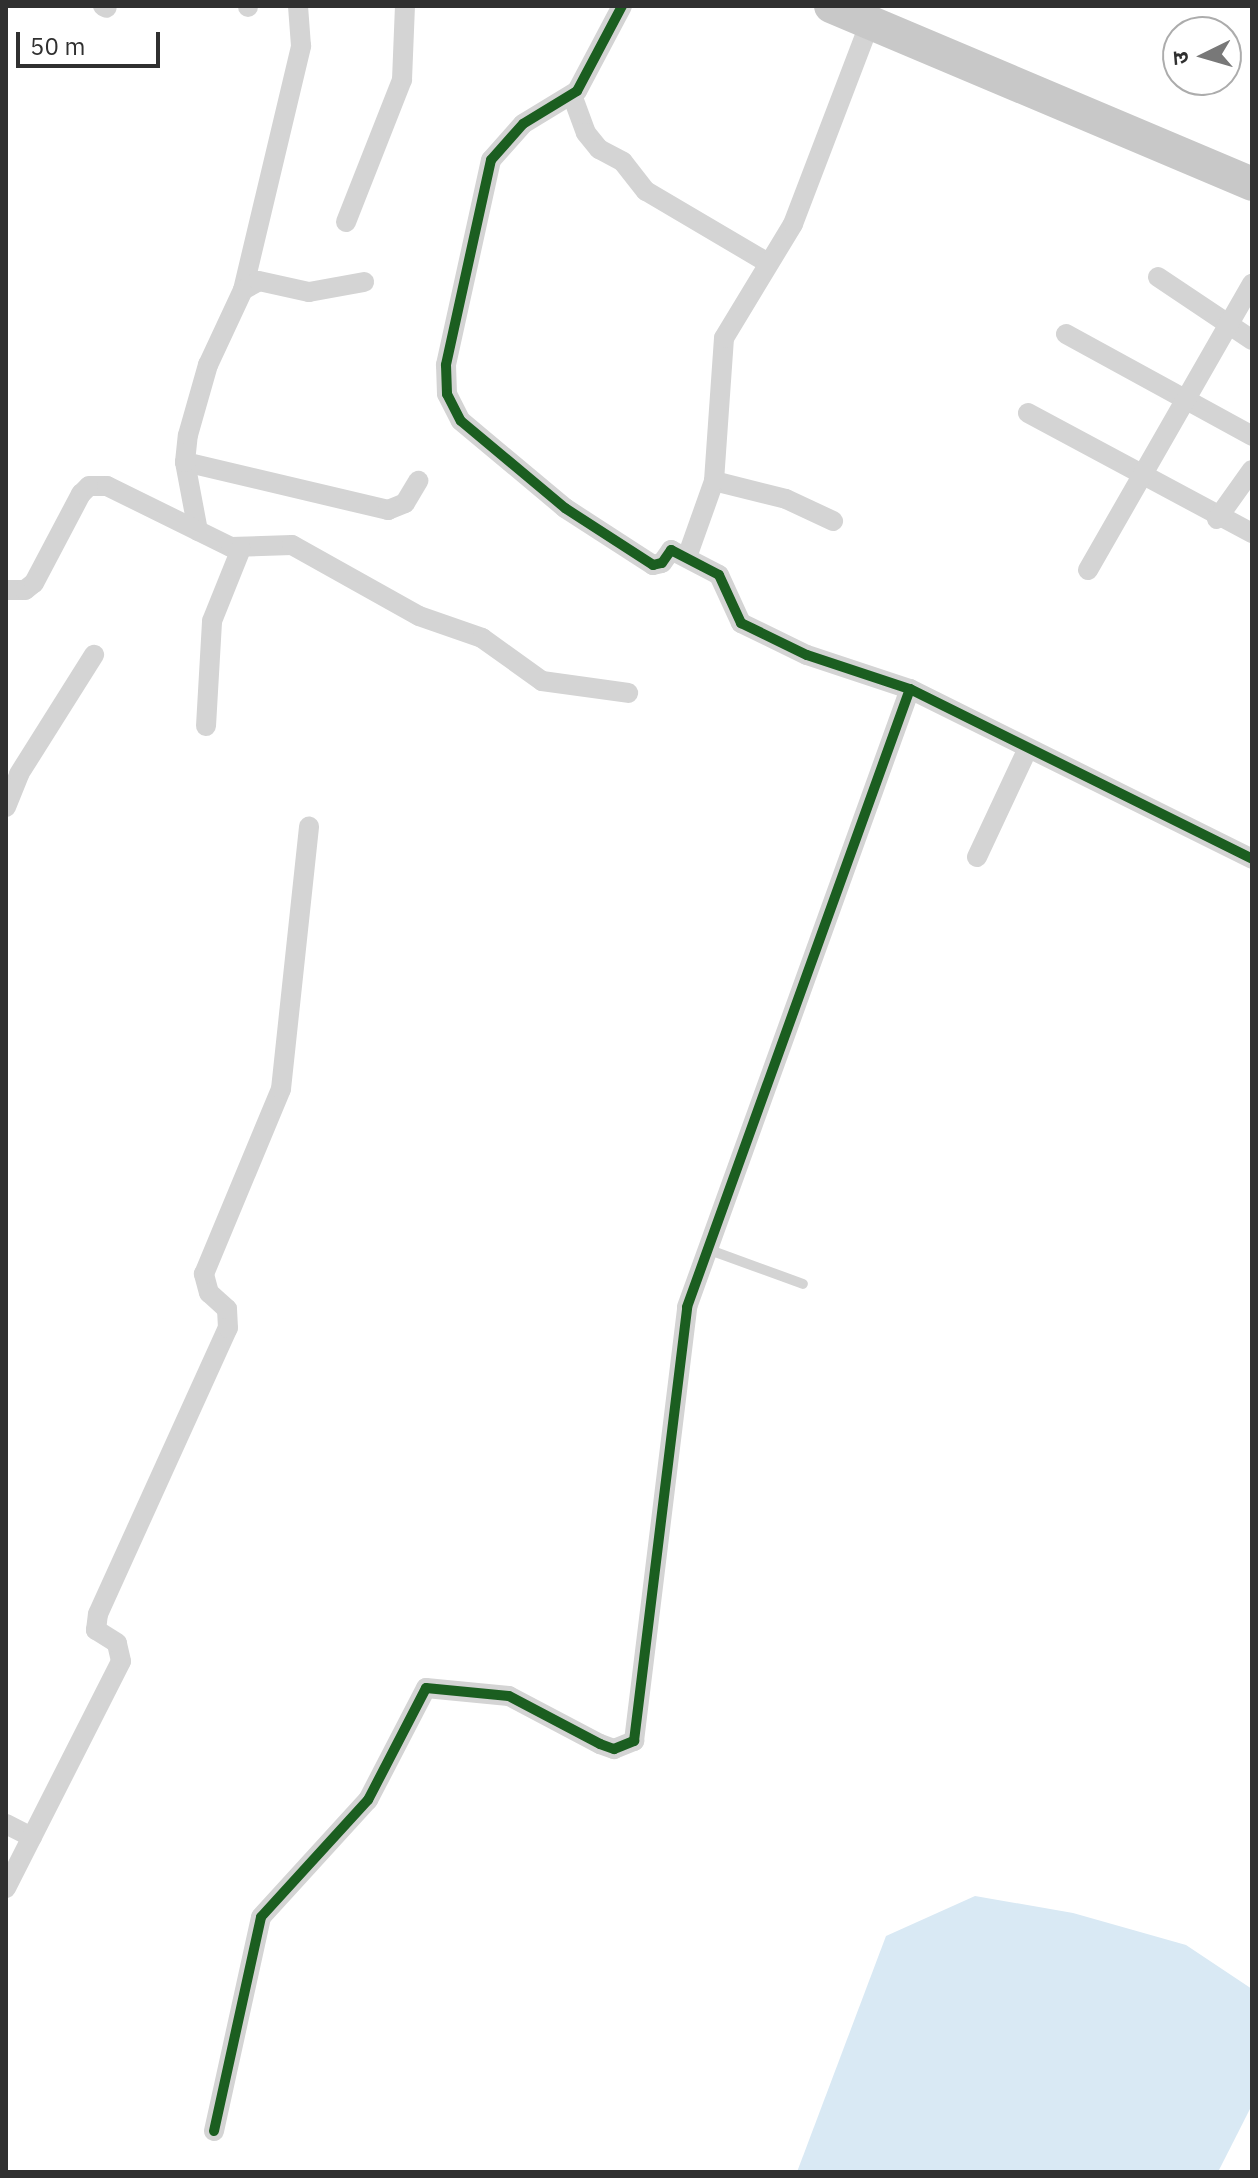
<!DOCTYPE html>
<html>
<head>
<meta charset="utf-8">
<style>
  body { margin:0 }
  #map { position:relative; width:1258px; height:2178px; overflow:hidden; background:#fff; font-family:"IBM Plex Sans","Noto Sans Devanagari",sans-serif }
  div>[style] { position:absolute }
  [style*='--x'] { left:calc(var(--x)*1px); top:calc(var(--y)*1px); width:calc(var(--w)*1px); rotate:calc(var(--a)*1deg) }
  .water>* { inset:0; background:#d9e9f4 }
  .lane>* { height:10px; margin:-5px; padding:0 5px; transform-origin:5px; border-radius:5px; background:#d4d4d4 }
  .street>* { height:20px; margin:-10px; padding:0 10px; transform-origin:10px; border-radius:10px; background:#d4d4d4 }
  .primary>* { height:34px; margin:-17px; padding:0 17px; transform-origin:17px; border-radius:17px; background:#c8c8c8 }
  .cycleway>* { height:10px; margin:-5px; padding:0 5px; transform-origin:5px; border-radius:5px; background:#1b5e20 }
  span { translate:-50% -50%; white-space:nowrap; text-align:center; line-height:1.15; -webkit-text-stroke:8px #fff; paint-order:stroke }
  .frame { position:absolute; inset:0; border:8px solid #303030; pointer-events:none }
  .north { position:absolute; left:1162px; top:16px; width:80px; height:80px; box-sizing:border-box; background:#fff; border:2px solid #acacac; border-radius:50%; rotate:265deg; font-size:22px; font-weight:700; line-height:32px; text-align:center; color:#303030 }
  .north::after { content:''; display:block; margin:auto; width:28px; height:36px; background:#787878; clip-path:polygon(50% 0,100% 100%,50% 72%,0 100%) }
  .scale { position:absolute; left:16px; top:32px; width:144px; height:36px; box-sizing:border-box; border:4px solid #303030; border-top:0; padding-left:10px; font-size:24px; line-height:28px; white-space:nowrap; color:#303030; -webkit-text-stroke:6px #fff; paint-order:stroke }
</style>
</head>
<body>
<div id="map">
  <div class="water">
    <i style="clip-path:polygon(975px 1896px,1073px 1913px,1186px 1945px,1252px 1989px,1252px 2105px,1218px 2172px,797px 2172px,886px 1936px)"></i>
  </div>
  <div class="lane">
    <i style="--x:707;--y:1249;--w:102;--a:20"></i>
  </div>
  <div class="street">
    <i style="--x:103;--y:6;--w:4;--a:27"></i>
    <i style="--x:622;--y:6;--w:96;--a:117.9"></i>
    <i style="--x:577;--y:91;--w:63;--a:148.6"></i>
    <i style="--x:523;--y:124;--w:48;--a:131.6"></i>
    <i style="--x:491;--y:160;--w:210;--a:102.4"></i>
    <i style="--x:446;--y:365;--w:29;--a:88"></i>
    <i style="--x:447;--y:394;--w:30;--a:63"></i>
    <i style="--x:461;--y:421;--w:136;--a:39.9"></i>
    <i style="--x:565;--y:508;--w:105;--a:32.9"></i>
    <i style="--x:653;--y:565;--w:9;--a:-13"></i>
    <i style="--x:662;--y:563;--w:16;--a:-55"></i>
    <i style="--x:671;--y:550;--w:54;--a:27.5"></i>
    <i style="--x:719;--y:575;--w:53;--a:65.4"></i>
    <i style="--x:741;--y:623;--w:73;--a:25.9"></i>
    <i style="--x:807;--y:655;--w:108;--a:18.3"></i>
    <i style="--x:910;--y:689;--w:382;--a:26.4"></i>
    <i style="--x:248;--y:7;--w:1;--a:-90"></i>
    <i style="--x:572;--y:95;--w:40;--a:69.8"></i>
    <i style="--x:586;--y:133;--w:21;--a:51"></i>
    <i style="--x:599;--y:149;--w:27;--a:28"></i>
    <i style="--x:623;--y:162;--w:37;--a:52"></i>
    <i style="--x:646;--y:191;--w:142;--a:30.5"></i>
    <i style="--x:346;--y:222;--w:153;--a:-68.5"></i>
    <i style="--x:402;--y:80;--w:74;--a:-87.7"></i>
    <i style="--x:1158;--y:277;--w:113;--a:33.8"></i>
    <i style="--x:243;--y:290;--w:251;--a:-76.6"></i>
    <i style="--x:301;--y:46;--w:40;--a:-94.3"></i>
    <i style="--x:1066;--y:334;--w:212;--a:28.7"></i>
    <i style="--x:1028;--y:413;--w:254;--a:28.2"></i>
    <i style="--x:185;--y:462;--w:209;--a:13.3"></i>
    <i style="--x:388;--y:510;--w:18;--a:-22"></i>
    <i style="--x:405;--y:503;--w:26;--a:-59"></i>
    <i style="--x:714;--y:481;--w:74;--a:14"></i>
    <i style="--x:786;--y:499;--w:52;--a:25.1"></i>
    <i style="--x:1217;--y:519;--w:60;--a:-54.5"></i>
    <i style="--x:198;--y:531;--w:70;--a:-100.7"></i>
    <i style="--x:185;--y:462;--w:27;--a:-84"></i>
    <i style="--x:188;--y:435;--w:73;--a:-74.1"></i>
    <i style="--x:208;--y:365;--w:83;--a:-65"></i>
    <i style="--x:243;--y:290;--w:18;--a:-29"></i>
    <i style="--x:259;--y:281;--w:51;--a:12.4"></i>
    <i style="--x:309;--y:292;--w:56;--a:-10.3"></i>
    <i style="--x:687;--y:557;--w:81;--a:-70.4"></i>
    <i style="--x:714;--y:481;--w:143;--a:-86"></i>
    <i style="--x:724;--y:338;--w:133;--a:-58.8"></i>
    <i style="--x:793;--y:224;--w:216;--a:-69.1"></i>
    <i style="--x:1088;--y:570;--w:330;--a:-60.2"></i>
    <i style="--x:6;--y:590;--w:19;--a:0"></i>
    <i style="--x:25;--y:590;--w:11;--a:-38"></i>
    <i style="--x:34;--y:583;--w:101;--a:-62.2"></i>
    <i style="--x:81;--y:494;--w:11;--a:-45"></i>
    <i style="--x:89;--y:486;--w:18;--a:0"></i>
    <i style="--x:107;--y:486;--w:138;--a:26.2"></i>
    <i style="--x:231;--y:547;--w:61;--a:-1.9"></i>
    <i style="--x:292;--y:545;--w:145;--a:29.2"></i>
    <i style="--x:419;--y:616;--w:67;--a:19.2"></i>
    <i style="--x:482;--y:638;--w:74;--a:35.6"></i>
    <i style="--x:542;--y:681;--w:87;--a:7.9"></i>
    <i style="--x:206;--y:726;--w:105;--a:-86.7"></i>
    <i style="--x:212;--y:621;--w:78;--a:-68.1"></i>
    <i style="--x:6;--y:807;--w:35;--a:-68"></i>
    <i style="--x:19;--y:774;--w:141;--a:-57.8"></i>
    <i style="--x:977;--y:857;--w:120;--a:-64.9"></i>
    <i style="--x:6;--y:1824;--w:29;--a:27"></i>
    <i style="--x:6;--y:1888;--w:254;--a:-63.1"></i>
    <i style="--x:121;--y:1661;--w:18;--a:-103"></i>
    <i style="--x:117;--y:1643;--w:25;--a:-148"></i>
    <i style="--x:96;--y:1630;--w:16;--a:-83"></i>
    <i style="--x:98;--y:1614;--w:314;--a:-65.6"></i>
    <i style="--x:228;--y:1328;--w:19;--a:-93"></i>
    <i style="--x:227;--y:1309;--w:24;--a:-138"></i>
    <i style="--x:209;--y:1293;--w:20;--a:-105"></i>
    <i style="--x:204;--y:1274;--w:200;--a:-67.4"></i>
    <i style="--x:281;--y:1089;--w:264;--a:-83.9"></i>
    <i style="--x:214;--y:2131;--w:219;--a:-77.6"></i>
    <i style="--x:261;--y:1917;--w:159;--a:-47.6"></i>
    <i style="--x:368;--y:1800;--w:126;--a:-62.6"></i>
    <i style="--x:426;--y:1688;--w:83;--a:5.5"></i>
    <i style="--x:509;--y:1696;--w:103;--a:27.8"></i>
    <i style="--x:600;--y:1744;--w:15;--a:20"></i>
    <i style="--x:614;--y:1749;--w:22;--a:-22"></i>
    <i style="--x:634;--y:1741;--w:437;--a:-83"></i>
    <i style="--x:687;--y:1307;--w:657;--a:-70.16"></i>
  </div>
  <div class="primary">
    <i style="--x:831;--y:6;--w:457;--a:22.9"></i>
  </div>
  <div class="cycleway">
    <i style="--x:622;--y:6;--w:96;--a:117.9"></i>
    <i style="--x:577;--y:91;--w:63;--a:148.6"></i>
    <i style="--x:523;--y:124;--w:48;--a:131.6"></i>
    <i style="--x:491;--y:160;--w:210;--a:102.4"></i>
    <i style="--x:446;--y:365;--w:29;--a:88"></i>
    <i style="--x:447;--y:394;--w:30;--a:63"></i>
    <i style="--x:461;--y:421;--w:136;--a:39.9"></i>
    <i style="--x:565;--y:508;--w:105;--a:32.9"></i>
    <i style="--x:653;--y:565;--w:9;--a:-13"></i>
    <i style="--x:662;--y:563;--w:16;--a:-55"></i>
    <i style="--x:671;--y:550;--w:54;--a:27.5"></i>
    <i style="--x:719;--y:575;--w:53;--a:65.4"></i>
    <i style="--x:741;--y:623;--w:73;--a:25.9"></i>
    <i style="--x:807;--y:655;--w:108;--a:18.3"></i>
    <i style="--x:910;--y:689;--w:382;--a:26.4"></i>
    <i style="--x:214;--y:2131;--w:219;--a:-77.6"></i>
    <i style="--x:261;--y:1917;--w:159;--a:-47.6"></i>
    <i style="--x:368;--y:1800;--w:126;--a:-62.6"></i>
    <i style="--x:426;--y:1688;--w:83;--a:5.5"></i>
    <i style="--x:509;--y:1696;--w:103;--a:27.8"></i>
    <i style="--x:600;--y:1744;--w:15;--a:20"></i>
    <i style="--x:614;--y:1749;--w:22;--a:-22"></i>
    <i style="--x:634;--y:1741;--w:437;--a:-83"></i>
    <i style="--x:687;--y:1307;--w:657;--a:-70.16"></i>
  </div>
  <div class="frame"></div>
  <div class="north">उ</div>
  <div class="scale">50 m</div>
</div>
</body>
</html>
